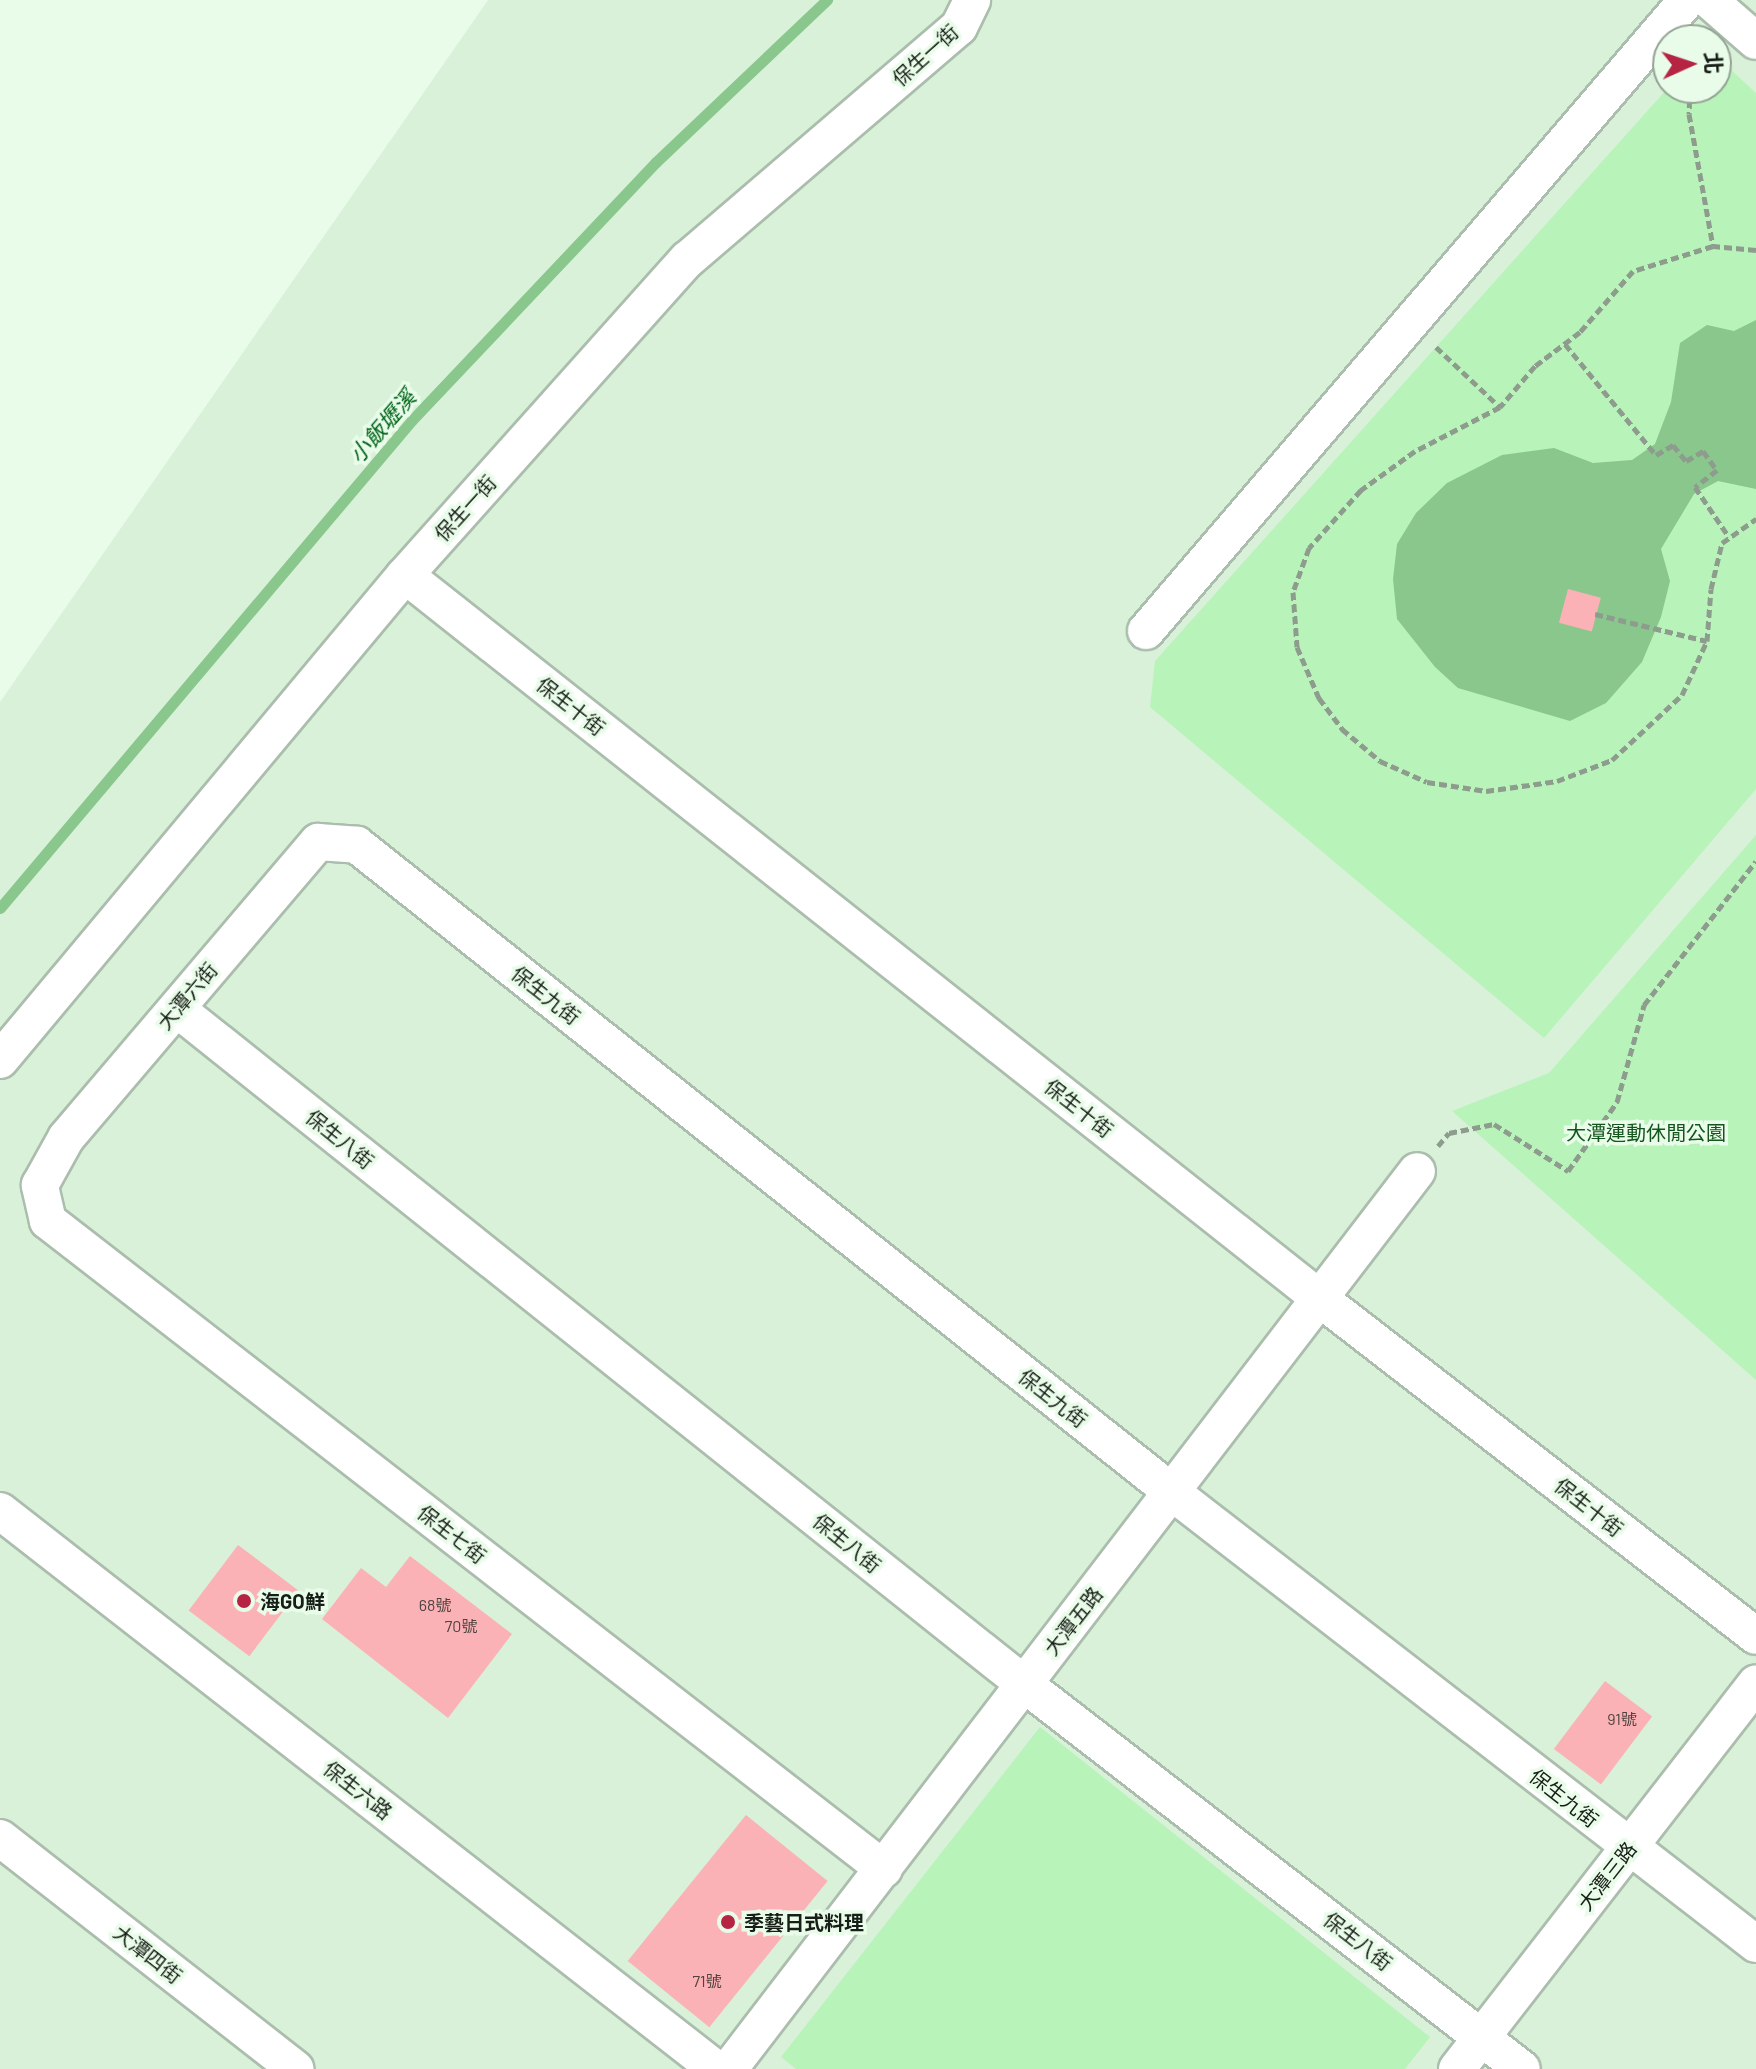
<!DOCTYPE html>
<html>
<head>
<meta charset="utf-8">
<style>
  body { margin:0 }
  #map { position:relative; width:1756px; height:2069px; overflow:hidden; background:#e9fce9; font-family:Barlow,"Noto Sans TC",sans-serif }
  div>[style] { position:absolute }
  [style*='--x'] { left:calc(var(--x)*1px); top:calc(var(--y)*1px); width:calc(var(--w)*1px); rotate:calc(var(--a)*1deg) }
  .built>* { inset:0; background:#d9f1d9 }
  .green>* { inset:0; background:#b8f3ba }
  .water>* { inset:0; background:#89c78c }
  .stream>* { height:11px; margin:-5.5px; padding:0 5.5px; transform-origin:5.5px; border-radius:5.5px; background:#89c78c }
  .building>* { inset:0; background:#fab2b6; transform-origin:0 0 }
  .path>* { height:5px; margin-top:-2.5px; transform-origin:0; background:repeating-linear-gradient(90deg,#8e9c8e 0 8px,transparent 0 12px) }
  .roads { filter:drop-shadow(2px 0 #abbdac) drop-shadow(-2px 0 #abbdac) drop-shadow(0 2px #abbdac) drop-shadow(0 -2px #abbdac) }
  .minor>* { height:36px; margin:-18px; padding:0 18px; transform-origin:18px; border-radius:18px; background:#fff }
  .dots>* { width:22px; height:22px; translate:-50% -50%; box-sizing:border-box; border:4px solid #e9fce9; border-radius:50% }
  span { translate:-50% -50%; white-space:nowrap; text-align:center; line-height:1.15; -webkit-text-stroke:7px #e9fce9; paint-order:stroke }
  .number-label { font-size:16px; color:#50433f }
  .number-label span { -webkit-text-stroke-width:0 }
  .street-label { font-size:20px; color:#171e17 }
  .park-label { font-size:20px; color:#14551e }
  .poi-label { font-size:20px; color:#171e17; font-weight:700 }
  .left { translate:0 -50%; text-align:left }
  .water-label { font-size:22px; color:#02651b; font-style:italic }
  .north { position:absolute; left:1652px; top:24px; width:80px; height:80px; box-sizing:border-box; background:#e9fce9; border:2px solid #95a395; border-radius:50%; rotate:87deg; font-size:22px; font-weight:700; line-height:32px; text-align:center; color:#171e17 }
  .north::after { content:''; display:block; margin:auto; width:28px; height:36px; background:#b62443; clip-path:polygon(50% 0,100% 100%,50% 72%,0 100%) }
</style>
</head>
<body>
<div id="map">
  <div class="built">
    <i style="clip-path:polygon(evenodd,488px 0,1756px 0,1756px 2069px,0 2069px,0 702px,488px 0,1668px 40px,1716px 40px,1716px 88px,1668px 88px,1668px 40px)"></i>
  </div>
  <div class="green">
    <i style="clip-path:polygon(1729px 68px,1756px 93px,1756px 789px,1544px 1038px,1150px 707px,1155px 661px,1667px 89px,1716px 88px,1716px 72px)"></i>
    <i style="clip-path:polygon(1756px 835px,1756px 1380px,1452px 1111px,1549px 1073px)"></i>
    <i style="clip-path:polygon(1040px 1727px,1430px 2037px,1405px 2069px,796px 2069px,781px 2057px)"></i>
  </div>
  <div class="water">
    <i style="clip-path:polygon(1756px 320px,1756px 489px,1718px 481px,1694px 494px,1661px 549px,1670px 581px,1661px 617px,1642px 662px,1606px 703px,1570px 721px,1458px 688px,1435px 667px,1397px 619px,1393px 579px,1397px 544px,1416px 513px,1447px 483px,1502px 455px,1554px 448px,1593px 463px,1632px 460px,1655px 444px,1671px 402px,1680px 343px,1707px 325px,1734px 331px)"></i>
  </div>
  <div class="stream">
    <i style="--x:0;--y:908;--w:639;--a:-49.83"></i>
    <i style="--x:412;--y:420;--w:355;--a:-46.6"></i>
    <i style="--x:656;--y:162;--w:236;--a:-43.5"></i>
  </div>
  <div class="building">
    <i style="left:1568px;top:589px;width:34px;height:35px;rotate:15deg"></i>
    <i style="left:238px;top:1545px;width:76px;height:82px;rotate:37deg"></i>
    <i style="clip-path:polygon(410px 1556px,512px 1634px,448px 1718px,322px 1619px,361px 1568px,386px 1587px)"></i>
    <i style="left:1605px;top:1681px;width:59px;height:85px;rotate:37deg"></i>
    <i style="left:746px;top:1815px;width:105px;height:188px;rotate:39deg"></i>
  </div>
  <div class="path">
    <i style="--x:1690;--y:88;--w:26;--a:92"></i>
    <i style="--x:1689;--y:114;--w:134;--a:79.7"></i>
    <i style="--x:1756;--y:250;--w:43;--a:-174.7"></i>
    <i style="--x:1713;--y:246;--w:84;--a:162.6"></i>
    <i style="--x:1633;--y:271;--w:81;--a:131"></i>
    <i style="--x:1580;--y:332;--w:56;--a:142.9"></i>
    <i style="--x:1535;--y:366;--w:54;--a:130.5"></i>
    <i style="--x:1500;--y:407;--w:96;--a:152.6"></i>
    <i style="--x:1415;--y:451;--w:67;--a:144.2"></i>
    <i style="--x:1361;--y:490;--w:78;--a:131.9"></i>
    <i style="--x:1309;--y:548;--w:47;--a:110"></i>
    <i style="--x:1293;--y:592;--w:55;--a:85.8"></i>
    <i style="--x:1297;--y:647;--w:56;--a:66.7"></i>
    <i style="--x:1319;--y:698;--w:39;--a:53"></i>
    <i style="--x:1342;--y:729;--w:50;--a:40.1"></i>
    <i style="--x:1380;--y:761;--w:51;--a:24.1"></i>
    <i style="--x:1427;--y:782;--w:60;--a:8.7"></i>
    <i style="--x:1486;--y:791;--w:72;--a:-8"></i>
    <i style="--x:1557;--y:781;--w:59;--a:-20.9"></i>
    <i style="--x:1612;--y:760;--w:96;--a:-42.9"></i>
    <i style="--x:1682;--y:695;--w:60;--a:-65.2"></i>
    <i style="--x:1707;--y:641;--w:52;--a:-85.6"></i>
    <i style="--x:1711;--y:589;--w:47;--a:-76.6"></i>
    <i style="--x:1722;--y:543;--w:42;--a:-35.2"></i>
    <i style="--x:1565;--y:344;--w:144;--a:50.7"></i>
    <i style="--x:1656;--y:455;--w:20;--a:-30"></i>
    <i style="--x:1673;--y:445;--w:21;--a:51"></i>
    <i style="--x:1686;--y:461;--w:20;--a:-30"></i>
    <i style="--x:1703;--y:451;--w:24;--a:54"></i>
    <i style="--x:1717;--y:470;--w:28;--a:142"></i>
    <i style="--x:1695;--y:487;--w:60;--a:55.8"></i>
    <i style="--x:1436;--y:347;--w:88;--a:43.2"></i>
    <i style="--x:1595;--y:614;--w:115;--a:13.6"></i>
    <i style="--x:1438;--y:1146;--w:17;--a:-50"></i>
    <i style="--x:1449;--y:1133;--w:46;--a:-11.3"></i>
    <i style="--x:1494;--y:1124;--w:88;--a:32.4"></i>
    <i style="--x:1568;--y:1171;--w:85;--a:-54.6"></i>
    <i style="--x:1617;--y:1102;--w:101;--a:-74.4"></i>
    <i style="--x:1644;--y:1005;--w:182;--a:-52.1"></i>
  </div>
  <div class="roads">
    <div class="minor">
      <i style="--x:1709;--y:0;--w:62;--a:41.1"></i>
      <i style="--x:405;--y:575;--w:1165;--a:38.34"></i>
      <i style="--x:1319;--y:1298;--w:552;--a:37.72"></i>
      <i style="--x:1146;--y:631;--w:831;--a:-49.39"></i>
      <i style="--x:177;--y:1009;--w:1083;--a:38.55"></i>
      <i style="--x:1024;--y:1684;--w:629;--a:37.71"></i>
      <i style="--x:0;--y:1060;--w:632;--a:-50.14"></i>
      <i style="--x:405;--y:575;--w:423;--a:-48.2"></i>
      <i style="--x:687;--y:260;--w:358;--a:-40.6"></i>
      <i style="--x:959;--y:27;--w:30;--a:-64"></i>
      <i style="--x:0;--y:1511;--w:908;--a:37.93"></i>
      <i style="--x:0;--y:1838;--w:375;--a:38"></i>
      <i style="--x:884;--y:1869;--w:1058;--a:-142.22"></i>
      <i style="--x:48;--y:1221;--w:37;--a:-103"></i>
      <i style="--x:40;--y:1185;--w:54;--a:-61"></i>
      <i style="--x:66;--y:1138;--w:389;--a:-49.6"></i>
      <i style="--x:318;--y:842;--w:39;--a:4"></i>
      <i style="--x:357;--y:845;--w:1042;--a:38.45"></i>
      <i style="--x:1173;--y:1493;--w:737;--a:37.72"></i>
      <i style="--x:729;--y:2069;--w:1131;--a:-52.54"></i>
      <i style="--x:1457;--y:2069;--w:488;--a:-52.2"></i>
    </div>
  </div>
  <div class="dots">
    <i style="left:244px;top:1601px;background:#b62443"></i>
    <i style="left:728px;top:1922px;background:#b62443"></i>
  </div>
  <div class="number-label">
    <span style="left:435px;top:1605px">68號</span>
    <span style="left:461px;top:1626px">70號</span>
    <span style="left:1622px;top:1719px">91號</span>
    <span style="left:707px;top:1981px">71號</span>
  </div>
  <div class="street-label">
    <span style="left:925px;top:55px;rotate:-42deg">保生一街</span>
    <span style="left:465px;top:508px;rotate:-48deg">保生一街</span>
    <span style="left:571px;top:706px;rotate:38deg">保生十街</span>
    <span style="left:546px;top:995px;rotate:38deg">保生九街</span>
    <span style="left:187px;top:996px;rotate:-50deg">大潭六街</span>
    <span style="left:1079px;top:1108px;rotate:38deg">保生十街</span>
    <span style="left:340px;top:1139px;rotate:39deg">保生八街</span>
    <span style="left:1053px;top:1398px;rotate:38deg">保生九街</span>
    <span style="left:1589px;top:1507px;rotate:38deg">保生十街</span>
    <span style="left:452px;top:1534px;rotate:38deg">保生七街</span>
    <span style="left:847px;top:1543px;rotate:39deg">保生八街</span>
    <span style="left:1073px;top:1621px;rotate:-52deg">大潭五路</span>
    <span style="left:358px;top:1790px;rotate:38deg">保生六路</span>
    <span style="left:1564px;top:1798px;rotate:38deg">保生九街</span>
    <span style="left:1607px;top:1876px;rotate:-52deg">大潭三路</span>
    <span style="left:1358px;top:1941px;rotate:38deg">保生八街</span>
    <span style="left:148px;top:1954px;rotate:38deg">大潭四街</span>
  </div>
  <div class="park-label">
    <span style="left:1646px;top:1132px">大潭運動休閒公園</span>
  </div>
  <div class="poi-label">
    <span class="left" style="left:260px;top:1601px">海GO鮮</span>
    <span class="left" style="left:744px;top:1922px">季藝日式料理</span>
  </div>
  <div class="water-label">
    <span style="left:382px;top:426px;rotate:-49deg">小飯壢溪</span>
  </div>
  <div class="north">北</div>
</div>
</body>
</html>
